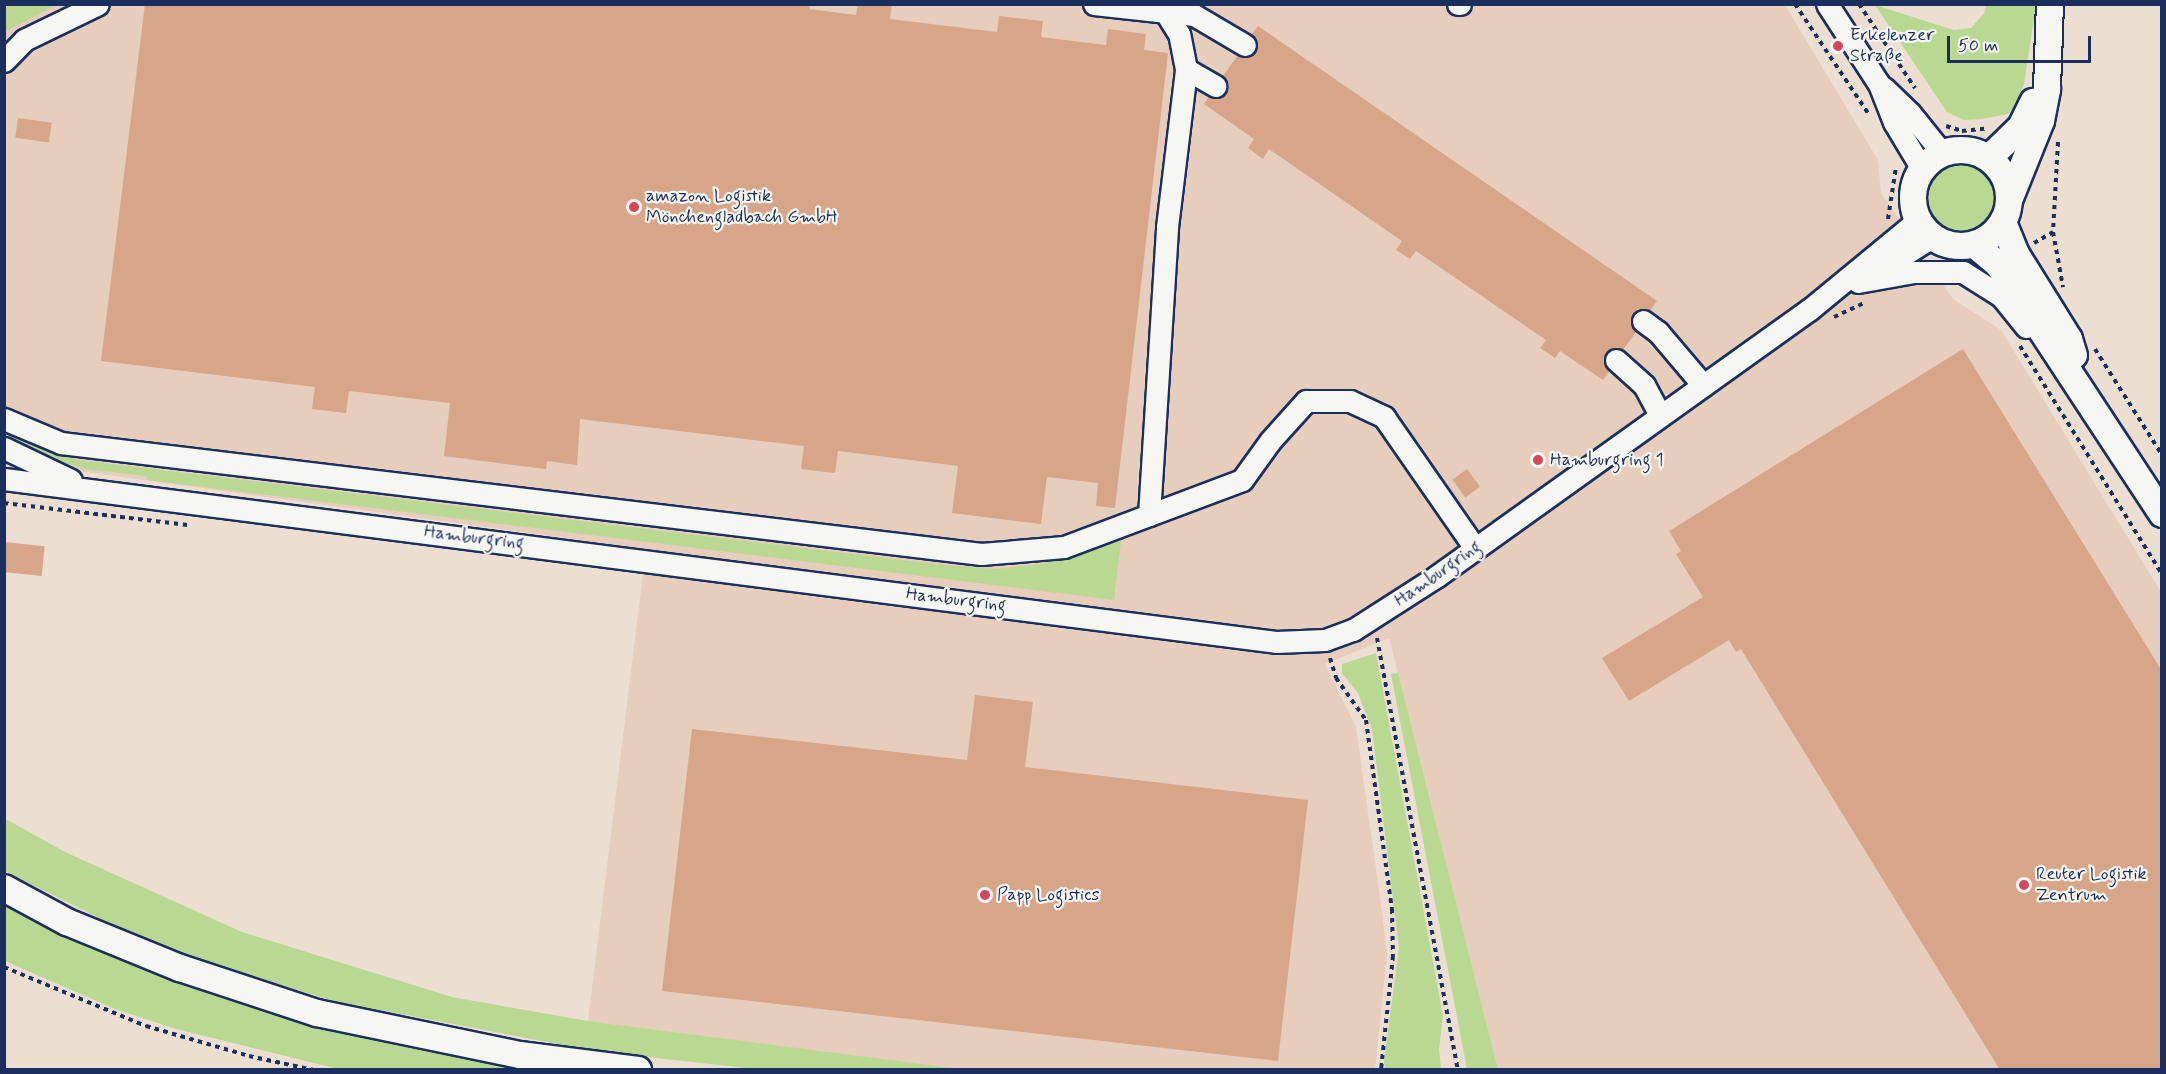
<!DOCTYPE html>
<html>
<head>
<meta charset="utf-8">
<style>
  body { margin:0 }
  #map { position:relative; width:2166px; height:1074px; overflow:hidden; background:#edded2; font-family:Mynerve,sans-serif }
  div>[style] { position:absolute }
  [style*='--x'] { left:calc(var(--x)*1px); top:calc(var(--y)*1px); width:calc(var(--w)*1px); rotate:calc(var(--a)*1deg) }
  .built>* { inset:0; background:#e6cdbc }
  .green>* { inset:0; background:#b9d993 }
  .round { border-radius:50% }
  .building>* { inset:0; background:#d7a689; transform-origin:0 0 }
  .path>* { height:4px; margin-top:-2px; transform-origin:0; background:repeating-linear-gradient(90deg,#1b2f5e 0 4.5px,transparent 0 9px) }
  .roads { filter:drop-shadow(2px 0 #1b2f5e) drop-shadow(-2px 0 #1b2f5e) drop-shadow(0 2px #1b2f5e) drop-shadow(0 -2px #1b2f5e) }
  .minor>* { height:21px; margin:-10.5px; padding:0 10.5px; transform-origin:10.5px; border-radius:10.5px; background:#f6f6f2 }
  .major>* { height:26px; margin:-13px; padding:0 13px; transform-origin:13px; border-radius:13px; background:#f6f6f2 }
  .major>.ring { margin:-13px; padding:0; box-sizing:content-box; background:none; border:26px solid #f6f6f2; border-radius:50% }
  .dots>* { width:16px; height:16px; translate:-50% -50%; box-sizing:border-box; border:3px solid #f6f6f2; border-radius:50% }
  span { translate:-50% -50%; white-space:nowrap; text-align:center; line-height:1.15; -webkit-text-stroke:4.5px #f6f6f2; paint-order:stroke }
  .poi-label { font-size:18px; color:#1b2f5e }
  .left { translate:0 -50%; text-align:left }
  .street-label { font-size:18px; color:#1b2f5e }
  .frame { position:absolute; inset:0; border:6px solid #1b2f5e; pointer-events:none }
  .scale { position:absolute; left:1947px; top:36px; width:144px; height:27px; box-sizing:border-box; border:3px solid #1b2f5e; border-top:0; padding-left:8px; font-size:18px; line-height:21px; white-space:nowrap; color:#1b2f5e; -webkit-text-stroke:4px #f6f6f2; paint-order:stroke }
</style>
</head>
<body>
<div id="map">
  <div class="built">
    <i style="clip-path:polygon(4px 5px,1785px 5px,1878px 160px,1881px 193px,1953px 299px,2001px 330px,2161px 592px,2161px 1069px,1498px 1069px,1389px 638px,1325px 664px,1356px 727px,1383px 919px,1387px 955px,1375px 1069px,960px 1070px,588px 1021px,646px 549px,5px 461px)"></i>
  </div>
  <div class="green">
    <i style="clip-path:polygon(5px 4px,55px 4px,55px 5px,5px 32px)"></i>
    <i style="clip-path:polygon(1875px 5px,1954px 30px,1971px 28px,1985px 12px,1986px 5px,2036px 5px,2024px 84px,2016px 105px,2008px 114px,1982px 119px,1964px 120px,1947px 112px)"></i>
    <i class="round" style="left:1923px;top:161px;width:74px;height:74px"></i>
    <i style="clip-path:polygon(4px 430px,78px 460px,935px 564px,996px 569px,1041px 564px,1121px 541px,1114px 600px,148px 480px,146px 476px,85px 469px,62px 462px,5px 437px)"></i>
    <i style="clip-path:polygon(1376px 653px,1443px 1016px,1439px 1049px,1441px 1069px,1385px 1069px,1384px 1062px,1399px 948px,1372px 729px,1358px 693px,1342px 673px,1342px 664px)"></i>
    <i style="clip-path:polygon(1398px 673px,1498px 1069px,1467px 1069px,1391px 674px)"></i>
    <i style="clip-path:polygon(4px 818px,65px 852px,242px 932px,452px 997px,588px 1021px,960px 1069px,755px 1069px,594px 1051px,334px 1001px,157px 947px,5px 871px)"></i>
    <i style="clip-path:polygon(4px 904px,60px 933px,214px 994px,319px 1025px,549px 1069px,338px 1069px,176px 1029px,115px 1009px,5px 961px)"></i>
  </div>
  <div class="building">
    <i style="clip-path:polygon(145px 4px,810px 4px,809px 9px,856px 15px,858px 4px,892px 4px,890px 19px,997px 32px,999px 16px,1043px 21px,1041px 37px,1106px 45px,1108px 29px,1146px 34px,1144px 50px,1168px 53px,1115px 508px,1096px 506px,1098px 483px,1047px 477px,1041px 524px,952px 513px,958px 466px,838px 451px,835px 473px,801px 469px,804px 446px,580px 419px,577px 465px,547px 461px,546px 469px,444px 456px,450px 403px,349px 391px,346px 413px,312px 409px,315px 387px,101px 361px)"></i>
    <i style="clip-path:polygon(1258px 26px,1657px 301px,1650px 311px,1638px 309px,1632px 314px,1631px 326px,1636px 332px,1623px 350px,1613px 348px,1606px 352px,1604px 363px,1609px 371px,1603px 380px,1560px 351px,1555px 358px,1540px 348px,1546px 340px,1416px 251px,1410px 259px,1396px 250px,1402px 241px,1269px 149px,1263px 159px,1248px 148px,1254px 139px,1204px 104px,1209px 97px,1217px 99px,1227px 93px,1229px 85px,1223px 76px,1238px 55px,1245px 58px,1256px 52px,1258px 45px,1252px 34px)"></i>
    <i style="left:18px;top:118px;width:34px;height:20px;rotate:8deg"></i>
    <i style="clip-path:polygon(1963px 349px,2162px 671px,2162px 1070px,2000px 1070px,1741px 649px,1736px 652px,1729px 640px,1629px 701px,1602px 658px,1703px 597px,1676px 554px,1681px 551px,1669px 531px)"></i>
    <i style="left:1467px;top:469px;width:22px;height:18px;rotate:54deg"></i>
    <i style="left:4px;top:542px;width:41px;height:30px;rotate:6deg"></i>
    <i style="clip-path:polygon(975px 695px,1033px 702px,1025px 767px,1308px 800px,1278px 1061px,662px 991px,692px 729px,967px 760px)"></i>
  </div>
  <div class="path">
    <i style="--x:1795;--y:4;--w:131;--a:56.2"></i>
    <i style="--x:1859;--y:4;--w:101;--a:56.3"></i>
    <i style="--x:1946;--y:126;--w:17;--a:17"></i>
    <i style="--x:1962;--y:131;--w:27;--a:-6"></i>
    <i style="--x:2058;--y:142;--w:90;--a:93.2"></i>
    <i style="--x:2053;--y:232;--w:56;--a:79.7"></i>
    <i style="--x:1888;--y:219;--w:53;--a:-81.3"></i>
    <i style="--x:2034;--y:243;--w:22;--a:-30"></i>
    <i style="--x:1834;--y:317;--w:35;--a:-25"></i>
    <i style="--x:2020;--y:346;--w:269;--a:58.1"></i>
    <i style="--x:2095;--y:349;--w:125;--a:57.7"></i>
    <i style="--x:4;--y:503;--w:185;--a:6.8"></i>
    <i style="--x:1377;--y:638;--w:440;--a:79.4"></i>
    <i style="--x:1330;--y:658;--w:21;--a:73"></i>
    <i style="--x:1336;--y:678;--w:52;--a:54.5"></i>
    <i style="--x:1366;--y:720;--w:191;--a:82.2"></i>
    <i style="--x:1392;--y:909;--w:47;--a:88.8"></i>
    <i style="--x:1393;--y:956;--w:115;--a:96"></i>
    <i style="--x:4;--y:967;--w:154;--a:22.6"></i>
    <i style="--x:146;--y:1026;--w:107;--a:16.2"></i>
    <i style="--x:249;--y:1056;--w:66;--a:12.3"></i>
  </div>
  <div class="roads">
    <div class="minor">
      <i style="--x:1094;--y:4;--w:101;--a:6.3"></i>
      <i style="--x:1194;--y:15;--w:59;--a:30.5"></i>
      <i style="--x:1458;--y:4;--w:2;--a:0"></i>
      <i style="--x:1827;--y:4;--w:95;--a:57"></i>
      <i style="--x:1879;--y:84;--w:41;--a:68.5"></i>
      <i style="--x:1894;--y:122;--w:55;--a:59.2"></i>
      <i style="--x:4;--y:61;--w:29;--a:-46"></i>
      <i style="--x:24;--y:40;--w:82;--a:-25.9"></i>
      <i style="--x:1186;--y:69;--w:34;--a:30"></i>
      <i style="--x:1884;--y:88;--w:36;--a:44"></i>
      <i style="--x:1910;--y:113;--w:51;--a:51.3"></i>
      <i style="--x:1870;--y:276;--w:73;--a:-32.2"></i>
      <i style="--x:1858;--y:282;--w:57;--a:-10.1"></i>
      <i style="--x:1914;--y:272;--w:49;--a:0"></i>
      <i style="--x:1963;--y:272;--w:45;--a:32.3"></i>
      <i style="--x:2001;--y:296;--w:40;--a:51"></i>
      <i style="--x:1643;--y:321;--w:19;--a:36"></i>
      <i style="--x:1658;--y:332;--w:70;--a:49.7"></i>
      <i style="--x:1616;--y:360;--w:38;--a:42"></i>
      <i style="--x:1644;--y:385;--w:34;--a:62"></i>
      <i style="--x:4;--y:419;--w:62;--a:22.8"></i>
      <i style="--x:61;--y:443;--w:927;--a:6.88"></i>
      <i style="--x:981;--y:554;--w:83;--a:-4.8"></i>
      <i style="--x:1064;--y:547;--w:190;--a:-20.6"></i>
      <i style="--x:1242;--y:480;--w:48;--a:-54.3"></i>
      <i style="--x:1270;--y:441;--w:54;--a:-48"></i>
      <i style="--x:1306;--y:401;--w:44;--a:0"></i>
      <i style="--x:1350;--y:401;--w:38;--a:25"></i>
      <i style="--x:1384;--y:417;--w:160;--a:55.2"></i>
      <i style="--x:4;--y:448;--w:74;--a:25.5"></i>
      <i style="--x:4;--y:479;--w:1282;--a:7.3"></i>
      <i style="--x:1276;--y:642;--w:49;--a:-2.3"></i>
      <i style="--x:1325;--y:640;--w:30;--a:-20"></i>
      <i style="--x:1353;--y:630;--w:100;--a:-32.7"></i>
      <i style="--x:1437;--y:576;--w:457;--a:-35.6"></i>
      <i style="--x:1809;--y:310;--w:141;--a:-39.5"></i>
      <i style="--x:1149;--y:515;--w:289;--a:-86.4"></i>
      <i style="--x:1167;--y:227;--w:159;--a:-83.1"></i>
      <i style="--x:1186;--y:69;--w:36;--a:-101"></i>
      <i style="--x:1179;--y:34;--w:26;--a:-122"></i>
    </div>
    <div class="major">
      <i class="ring" style="left:1913px;top:150px;width:70px;height:70px"></i>
      <i style="--x:1989;--y:158;--w:45;--a:-44.1"></i>
      <i style="--x:2021;--y:127;--w:28;--a:-64"></i>
      <i style="--x:2010;--y:198;--w:83;--a:-68.1"></i>
      <i style="--x:2041;--y:121;--w:33;--a:-79"></i>
      <i style="--x:2047;--y:89;--w:85;--a:-88"></i>
      <i style="--x:2003;--y:222;--w:35;--a:68"></i>
      <i style="--x:2016;--y:254;--w:100;--a:58.1"></i>
      <i style="--x:2069;--y:339;--w:17;--a:73"></i>
      <i style="--x:1975;--y:245;--w:30;--a:40"></i>
      <i style="--x:1998;--y:264;--w:299;--a:56.7"></i>
      <i style="--x:4;--y:888;--w:72;--a:28.4"></i>
      <i style="--x:67;--y:922;--w:122;--a:22.2"></i>
      <i style="--x:180;--y:968;--w:144;--a:18.2"></i>
      <i style="--x:317;--y:1013;--w:207;--a:11.7"></i>
      <i style="--x:520;--y:1055;--w:119;--a:7.2"></i>
    </div>
  </div>
  <div class="dots">
    <i style="left:1838px;top:46px;background:#d1495b"></i>
    <i style="left:634px;top:207px;background:#d1495b"></i>
    <i style="left:1538px;top:460px;background:#d1495b"></i>
    <i style="left:2024px;top:885px;background:#d1495b"></i>
    <i style="left:985px;top:895px;background:#d1495b"></i>
  </div>
  <div class="poi-label">
    <span class="left" style="left:1850px;top:46px">Erkelenzer<br>Straße</span>
    <span class="left" style="left:646px;top:207px">amazon Logistik<br>Mönchengladbach GmbH</span>
    <span class="left" style="left:1550px;top:460px">Hamburgring 1</span>
    <span class="left" style="left:2036px;top:885px">Reuter Logistik<br>Zentrum</span>
    <span class="left" style="left:997px;top:895px">Papp Logistics</span>
  </div>
  <div class="street-label">
    <span style="left:474px;top:538px;rotate:7deg">Hamburgring</span>
    <span style="left:1438px;top:574px;rotate:-35deg">Hamburgring</span>
    <span style="left:956px;top:600px;rotate:7deg">Hamburgring</span>
  </div>
  <div class="frame"></div>
  <div class="scale">50 m</div>
</div>
</body>
</html>
